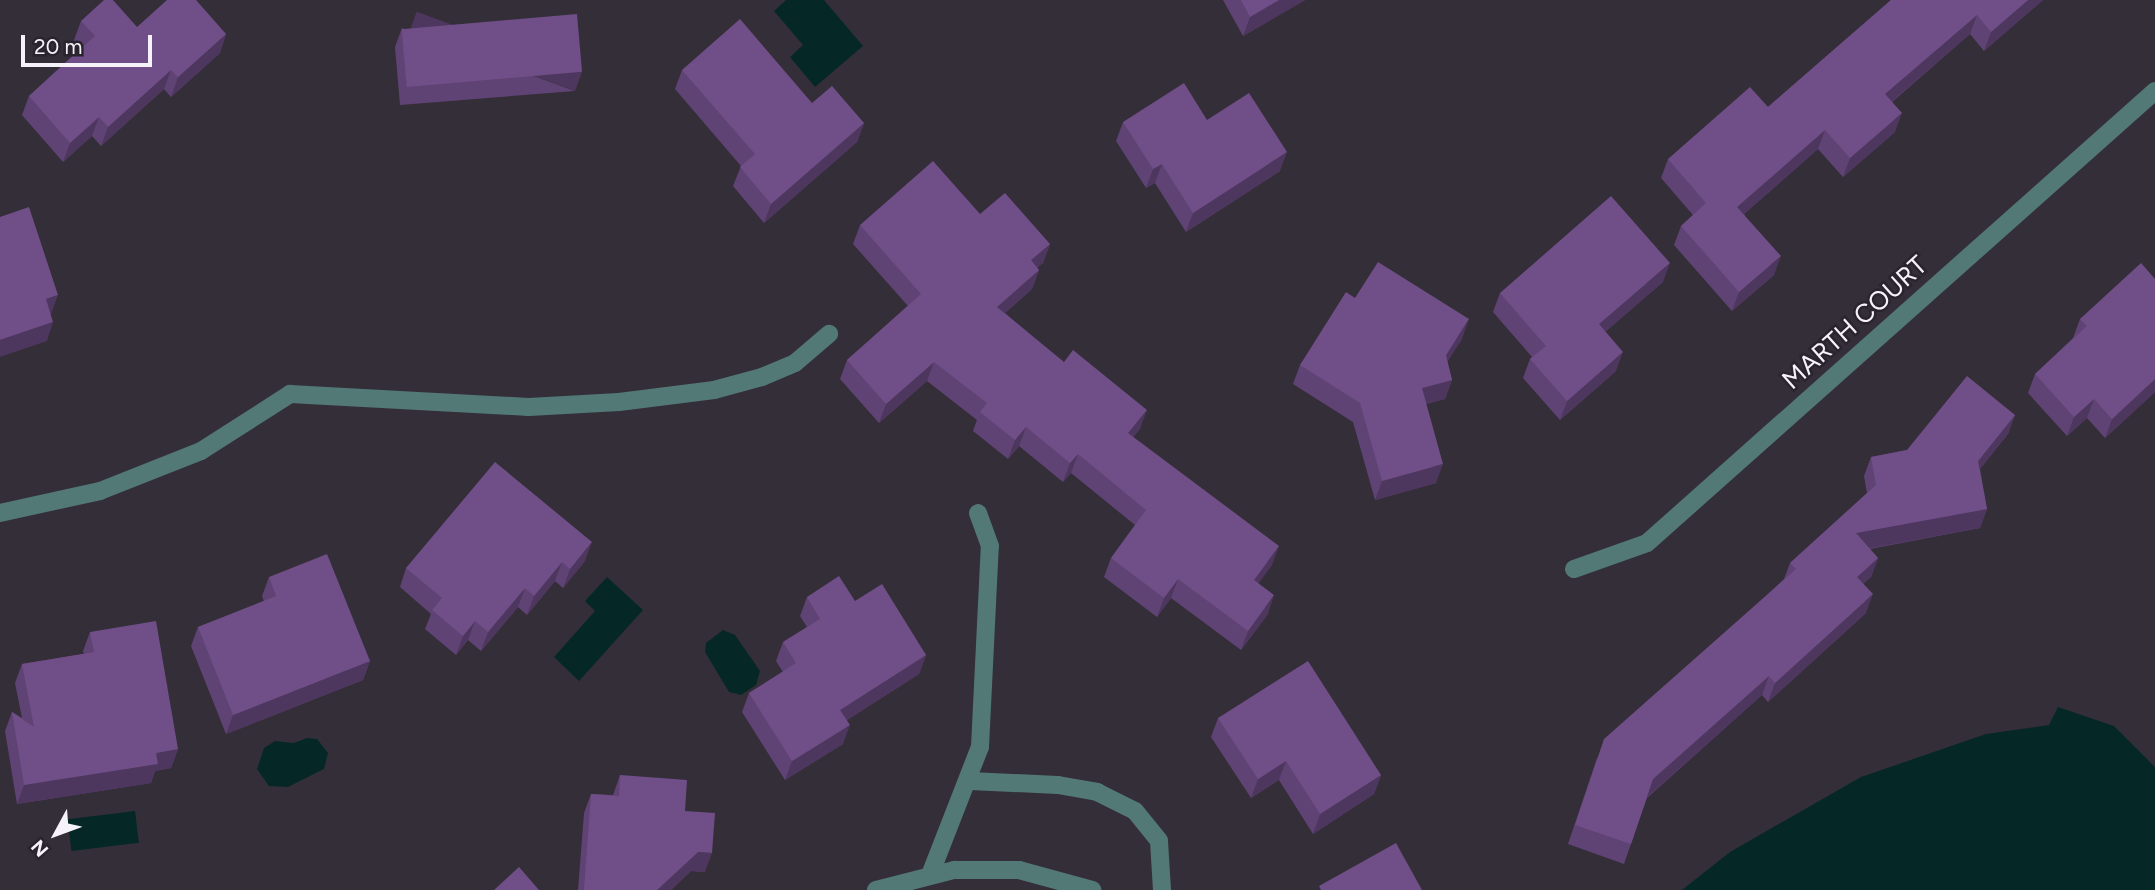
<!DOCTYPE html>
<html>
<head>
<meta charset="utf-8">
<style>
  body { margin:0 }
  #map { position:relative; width:2155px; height:890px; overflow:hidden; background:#342e38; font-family:Figtree,sans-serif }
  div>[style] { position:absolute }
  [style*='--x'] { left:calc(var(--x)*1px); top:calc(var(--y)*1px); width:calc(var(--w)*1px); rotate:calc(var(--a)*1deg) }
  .water>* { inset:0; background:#052826; transform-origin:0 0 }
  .lane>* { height:18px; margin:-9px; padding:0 9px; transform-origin:9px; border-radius:9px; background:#527976 }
  .street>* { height:18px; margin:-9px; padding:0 9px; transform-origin:9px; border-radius:9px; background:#527976 }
  .wall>* { inset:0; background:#604375 }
  .shaded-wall>* { inset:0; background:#4e375f; transform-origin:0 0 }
  .building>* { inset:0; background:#704e88; transform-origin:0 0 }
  span { translate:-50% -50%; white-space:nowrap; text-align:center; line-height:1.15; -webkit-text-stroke:5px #2a242e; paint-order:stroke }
  .street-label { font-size:26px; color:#f6f2f9 }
  .north { position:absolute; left:21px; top:799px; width:70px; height:70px; -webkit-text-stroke:5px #2a242e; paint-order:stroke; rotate:229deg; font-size:19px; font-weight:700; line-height:28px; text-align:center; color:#f6f2f9 }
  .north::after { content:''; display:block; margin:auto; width:24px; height:32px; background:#f6f2f9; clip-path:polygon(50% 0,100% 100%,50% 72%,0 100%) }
  .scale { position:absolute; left:21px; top:35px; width:131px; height:32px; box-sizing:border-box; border:4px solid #f6f2f9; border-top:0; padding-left:9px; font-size:21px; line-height:24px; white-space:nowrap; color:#f6f2f9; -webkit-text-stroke:5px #2a242e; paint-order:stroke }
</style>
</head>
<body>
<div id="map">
  <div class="water">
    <i style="clip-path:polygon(786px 0,824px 0,863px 46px,815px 87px,790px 57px,803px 45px,774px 11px)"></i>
    <i style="clip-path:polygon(607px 577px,643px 610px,579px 681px,554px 657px,595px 611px,585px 601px)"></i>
    <i style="clip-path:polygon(723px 630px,735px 635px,760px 671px,756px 685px,741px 695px,729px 692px,705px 652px,706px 643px)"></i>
    <i style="clip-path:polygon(2058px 707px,2114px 726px,2155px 767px,2155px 890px,1682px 890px,1730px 852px,1861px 777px,1986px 734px,2049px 725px)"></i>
    <i style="clip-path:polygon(307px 738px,317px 739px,328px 753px,324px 769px,288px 787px,269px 786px,257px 769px,264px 748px,275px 741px,294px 743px)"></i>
    <i style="left:135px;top:811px;width:32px;height:68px;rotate:83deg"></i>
  </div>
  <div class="lane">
    <i style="--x:290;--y:394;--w:239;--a:3.1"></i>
    <i style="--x:529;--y:407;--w:90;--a:-3.2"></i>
    <i style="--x:619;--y:402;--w:96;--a:-7.2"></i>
    <i style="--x:714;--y:390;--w:50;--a:-15.2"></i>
    <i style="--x:762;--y:377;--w:36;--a:-23"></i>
    <i style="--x:795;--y:363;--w:45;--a:-40.5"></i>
    <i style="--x:970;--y:781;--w:88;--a:2.6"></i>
    <i style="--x:1058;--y:785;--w:40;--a:10"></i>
    <i style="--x:1097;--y:792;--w:42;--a:26.6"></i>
    <i style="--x:1135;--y:811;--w:38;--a:51"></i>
    <i style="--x:1159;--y:841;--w:49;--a:86.5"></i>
    <i style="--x:930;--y:875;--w:137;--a:-68.7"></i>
    <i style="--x:980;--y:747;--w:201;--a:-87.2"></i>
    <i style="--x:990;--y:546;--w:35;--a:-110"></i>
  </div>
  <div class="street">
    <i style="--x:0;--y:513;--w:102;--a:-12.4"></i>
    <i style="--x:100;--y:491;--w:109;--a:-21.6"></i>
    <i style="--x:201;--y:451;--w:106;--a:-32.6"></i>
    <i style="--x:1574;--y:569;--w:77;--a:-19.6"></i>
    <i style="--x:1647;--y:543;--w:680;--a:-41.66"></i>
    <i style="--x:876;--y:890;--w:81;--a:-14.4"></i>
    <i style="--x:954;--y:870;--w:65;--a:0"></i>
    <i style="--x:1019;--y:870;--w:76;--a:15.3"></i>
  </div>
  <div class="wall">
    <i style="clip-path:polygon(1223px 0,1305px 0,1243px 36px)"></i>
    <i style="clip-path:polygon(1891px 0,2043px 0,1984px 51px,1970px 34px,1892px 102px,1895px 132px,1843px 177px,1818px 149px,1744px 214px,1774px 275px,1732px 311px,1674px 245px,1681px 226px,1693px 215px,1661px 178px,1668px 159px,1768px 107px)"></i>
    <i style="clip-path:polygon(81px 21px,137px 27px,226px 34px,220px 53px,171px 97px,164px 89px,101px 146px,92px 136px,63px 162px,22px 115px,29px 96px,81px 48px,74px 40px)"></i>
    <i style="clip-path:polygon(402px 28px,575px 91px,400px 105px,395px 47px)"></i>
    <i style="clip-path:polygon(682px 70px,812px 103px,864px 123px,857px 142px,764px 223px,733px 186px,741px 166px,675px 89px)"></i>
    <i style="clip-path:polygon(1207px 120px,1280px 171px,1186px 232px,1155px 183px,1146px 188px,1116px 141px,1123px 122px)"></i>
    <i style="clip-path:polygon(980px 214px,1050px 244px,1043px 263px,1037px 268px,1039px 270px,1032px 289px,1005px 313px,1140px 429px,1133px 437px,1272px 565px,1258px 583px,1268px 614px,1241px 650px,1171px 598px,1157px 617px,1104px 577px,1111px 558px,1135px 525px,1071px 473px,1063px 482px,1019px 446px,1008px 459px,973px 431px,977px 420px,927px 381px,879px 423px,840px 379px,847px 360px,908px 306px,853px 244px,860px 225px)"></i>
    <i style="clip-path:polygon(2155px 279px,2155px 392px,2105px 438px,2087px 418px,2067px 436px,2028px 393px,2035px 374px,2073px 338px,2080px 319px)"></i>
    <i style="clip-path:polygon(1663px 282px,1605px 332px,1616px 371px,1560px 420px,1523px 378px,1530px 359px,1532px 357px,1493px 312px,1500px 293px)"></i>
    <i style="clip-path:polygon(1355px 298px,1462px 339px,1447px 361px,1452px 380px,1445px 399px,1426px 404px,1436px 483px,1375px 500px,1353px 422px,1293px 384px,1300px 365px)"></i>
    <i style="clip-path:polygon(2015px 415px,2008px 434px,1980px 469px,1987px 509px,1980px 528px,1870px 549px,1878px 558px,1871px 577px,1863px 584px,1866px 613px,1768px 702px,1762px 695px,1647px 798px,1624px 864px,1568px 844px,1597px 758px,1784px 579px,1790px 563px,1867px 493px,1864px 476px,1871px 457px,1907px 450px)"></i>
    <i style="clip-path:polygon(585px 561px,563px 588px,555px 581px,527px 615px,518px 607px,481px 651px,468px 640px,456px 655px,425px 629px,431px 614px,400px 587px,406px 568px)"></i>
    <i style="clip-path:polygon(269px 577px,370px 661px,363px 680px,226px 734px,191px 646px,198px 627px,264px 601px,262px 596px)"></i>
    <i style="clip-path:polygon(807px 597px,855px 601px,926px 655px,919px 674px,847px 720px,843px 744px,785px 780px,742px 712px,749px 693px,783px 672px,776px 661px,783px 642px,807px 627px,800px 616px)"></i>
    <i style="clip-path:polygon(90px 632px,178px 749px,171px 768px,155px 771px,151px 783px,17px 804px,5px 731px,12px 712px,22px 718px,15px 683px,22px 664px,84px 654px,83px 651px)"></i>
    <i style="clip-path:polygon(1218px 718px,1381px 775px,1374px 794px,1313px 834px,1279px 780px,1251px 798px,1211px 737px)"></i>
    <i style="clip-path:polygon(620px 775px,685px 811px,705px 872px,691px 871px,671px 890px,578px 890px,584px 813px,591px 794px,613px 795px)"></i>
  </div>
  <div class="shaded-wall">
    <i style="clip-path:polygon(1279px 0,1305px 0,1243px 36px,1250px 17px)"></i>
    <i style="clip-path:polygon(2028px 0,2043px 0,1984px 51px,1991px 32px)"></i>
    <i style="clip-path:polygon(1977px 15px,1970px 34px,1878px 113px,1885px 94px)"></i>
    <i style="clip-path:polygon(226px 34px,220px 53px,171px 97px,178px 77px)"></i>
    <i style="clip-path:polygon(171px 70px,164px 89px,101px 146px,108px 127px)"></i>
    <i style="left:582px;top:72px;width:20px;height:176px;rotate:110deg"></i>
    <i style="clip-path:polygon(1902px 113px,1895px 132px,1843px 177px,1850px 158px)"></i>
    <i style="clip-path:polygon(99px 117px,92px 136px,63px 162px,70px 143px)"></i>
    <i style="clip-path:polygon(864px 123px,857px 142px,764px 223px,771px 204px)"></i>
    <i style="clip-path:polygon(1825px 130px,1818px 149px,1730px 226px,1737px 207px)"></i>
    <i style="clip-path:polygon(1287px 152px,1280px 171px,1186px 232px,1193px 213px)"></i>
    <i style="clip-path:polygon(1162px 164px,1155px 183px,1146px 188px,1153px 169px)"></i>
    <i style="clip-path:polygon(1050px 244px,1043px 263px,1024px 280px,1031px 260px)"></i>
    <i style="clip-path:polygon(1781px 256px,1774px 275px,1732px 311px,1739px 292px)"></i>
    <i style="clip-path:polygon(1670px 263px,1663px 282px,1592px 343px,1599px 324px)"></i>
    <i style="clip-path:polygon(1039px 270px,1032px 289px,990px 326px,997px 307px)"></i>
    <i style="clip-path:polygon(58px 295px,51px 314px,39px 318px,46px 299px)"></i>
    <i style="clip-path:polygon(1469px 319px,1462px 339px,1439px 375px,1446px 355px)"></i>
    <i style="clip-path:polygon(53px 322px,47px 341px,0 357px,0 340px)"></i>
    <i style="clip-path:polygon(1623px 352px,1616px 371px,1560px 420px,1567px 401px)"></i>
    <i style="clip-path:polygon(934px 362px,927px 381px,879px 423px,886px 404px)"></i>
    <i style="clip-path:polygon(2155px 379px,2155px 392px,2105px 438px,2112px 419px)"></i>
    <i style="clip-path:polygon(1452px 380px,1445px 399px,1415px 407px,1422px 388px)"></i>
    <i style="clip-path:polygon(2094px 399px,2087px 418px,2067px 436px,2074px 417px)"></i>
    <i style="clip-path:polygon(1147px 410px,1140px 429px,1121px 452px,1128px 433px)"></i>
    <i style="clip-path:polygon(2015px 415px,2008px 434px,1971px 480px,1978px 461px)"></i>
    <i style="clip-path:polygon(1026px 427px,1019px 446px,1008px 459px,1015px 440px)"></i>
    <i style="clip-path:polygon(1078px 454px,1071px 473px,1063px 482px,1070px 463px)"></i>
    <i style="clip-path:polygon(1443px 464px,1436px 483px,1375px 500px,1382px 481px)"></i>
    <i style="clip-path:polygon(1987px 509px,1980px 528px,1849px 552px,1856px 533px)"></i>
    <i style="clip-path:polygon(592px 542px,585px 561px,563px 588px,570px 569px)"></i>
    <i style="clip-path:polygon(1279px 546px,1272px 565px,1247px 599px,1254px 580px)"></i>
    <i style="clip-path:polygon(1878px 558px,1871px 577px,1850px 596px,1857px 577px)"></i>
    <i style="clip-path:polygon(562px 562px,555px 581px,527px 615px,534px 596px)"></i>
    <i style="clip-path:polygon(1178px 579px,1171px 598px,1157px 617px,1164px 598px)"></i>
    <i style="clip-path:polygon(525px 588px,518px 607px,481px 651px,488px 632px)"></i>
    <i style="clip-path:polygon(1873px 594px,1866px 613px,1768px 702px,1775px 683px)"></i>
    <i style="clip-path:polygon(1274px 595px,1268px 614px,1241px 650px,1248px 631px)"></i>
    <i style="clip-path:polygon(475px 621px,468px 640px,456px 655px,463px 636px)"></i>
    <i style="clip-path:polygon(926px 655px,919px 674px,833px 729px,840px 710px)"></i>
    <i style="clip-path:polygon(370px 661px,363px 680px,226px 734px,233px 715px)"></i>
    <i style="clip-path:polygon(1769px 676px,1762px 695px,1646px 798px,1653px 779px)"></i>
    <i style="clip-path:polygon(850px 725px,843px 744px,785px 780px,792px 761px)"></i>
    <i style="clip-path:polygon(178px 749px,171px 768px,155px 771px,151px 783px,17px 804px,24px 785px,156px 753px)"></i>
    <i style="clip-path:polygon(1286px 761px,1279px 780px,1251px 798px,1258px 779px)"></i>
    <i style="clip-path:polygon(1381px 775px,1374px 794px,1313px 834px,1320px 814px)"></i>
    <i style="clip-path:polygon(698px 852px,712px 853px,705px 872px,691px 871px,671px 890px,657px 890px)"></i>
  </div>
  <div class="building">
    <i style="clip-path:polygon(104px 0,113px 0,137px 27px,167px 0,196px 0,226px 34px,178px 77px,171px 70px,108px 127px,99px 117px,70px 143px,29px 96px,95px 36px,81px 21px)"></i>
    <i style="clip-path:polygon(1241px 0,1279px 0,1250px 17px)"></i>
    <i style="clip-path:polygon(1891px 0,2028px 0,1991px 32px,1977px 15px,1885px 94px,1902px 113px,1850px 158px,1825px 130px,1737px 207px,1781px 256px,1739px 292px,1681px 226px,1706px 203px,1668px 159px,1750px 87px,1768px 107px)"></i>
    <i style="left:577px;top:14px;width:58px;height:176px;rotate:85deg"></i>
    <i style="clip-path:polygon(740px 19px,812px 103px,832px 86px,864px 123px,771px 204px,740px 167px,755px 154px,682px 70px)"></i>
    <i style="clip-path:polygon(1184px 83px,1207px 120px,1249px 93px,1287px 152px,1193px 213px,1162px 164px,1153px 169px,1123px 122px)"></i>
    <i style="clip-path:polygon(933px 161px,980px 214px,1005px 193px,1050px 244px,1031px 260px,1039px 270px,997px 307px,1064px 362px,1073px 350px,1147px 410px,1128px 433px,1279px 546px,1254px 580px,1274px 595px,1248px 631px,1178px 579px,1164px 598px,1111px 558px,1146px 510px,1078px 454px,1070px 463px,1026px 427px,1015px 440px,980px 412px,987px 403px,934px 362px,886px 404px,847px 360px,921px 294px,860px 225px)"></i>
    <i style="clip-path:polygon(1611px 196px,1670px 263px,1599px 324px,1623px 352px,1567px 401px,1530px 359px,1546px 346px,1500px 293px)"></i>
    <i style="clip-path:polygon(29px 207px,58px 295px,46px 299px,53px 322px,0 340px,0 217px)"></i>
    <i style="clip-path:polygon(1378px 262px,1469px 319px,1446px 355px,1452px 380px,1422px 388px,1443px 464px,1382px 481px,1360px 403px,1300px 365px,1346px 292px,1355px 298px)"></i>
    <i style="clip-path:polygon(2141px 263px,2155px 279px,2155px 379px,2112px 419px,2094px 399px,2074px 417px,2035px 374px,2087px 326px,2080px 319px)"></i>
    <i style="clip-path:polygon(1967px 376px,2015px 415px,1978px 461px,1987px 509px,1856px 533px,1878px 558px,1857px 577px,1873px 594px,1775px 683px,1769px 676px,1653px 779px,1631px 844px,1575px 825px,1604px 739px,1796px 569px,1790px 563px,1876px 485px,1871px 457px,1907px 450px)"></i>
    <i style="clip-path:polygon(495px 462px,592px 542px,570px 569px,562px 562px,534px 596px,525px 588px,488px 632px,475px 621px,463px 636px,432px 610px,442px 598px,406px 568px)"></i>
    <i style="clip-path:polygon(327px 554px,370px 661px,233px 715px,198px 627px,276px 596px,269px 577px)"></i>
    <i style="clip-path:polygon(839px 576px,855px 601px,882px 584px,926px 655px,840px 710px,850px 725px,792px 761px,749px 693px,796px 663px,783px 642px,820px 619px,807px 597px)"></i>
    <i style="clip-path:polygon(156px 621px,178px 749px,156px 753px,158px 764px,24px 785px,12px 712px,34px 727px,22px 664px,94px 652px,90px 632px)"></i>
    <i style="clip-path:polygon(1308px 661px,1381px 775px,1320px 814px,1286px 761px,1258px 779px,1218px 718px)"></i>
    <i style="clip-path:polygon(620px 775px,687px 780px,685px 811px,715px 813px,712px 853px,698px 852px,657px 890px,584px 890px,591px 794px,619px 796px)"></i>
    <i style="clip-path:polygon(1396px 843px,1422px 890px,1321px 890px,1319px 886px)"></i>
    <i style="clip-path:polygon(519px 867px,539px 890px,494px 890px)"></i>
  </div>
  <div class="street-label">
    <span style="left:1855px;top:323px;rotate:-42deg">MARTH COURT</span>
  </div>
  <div class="north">N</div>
  <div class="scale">20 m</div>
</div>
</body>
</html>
